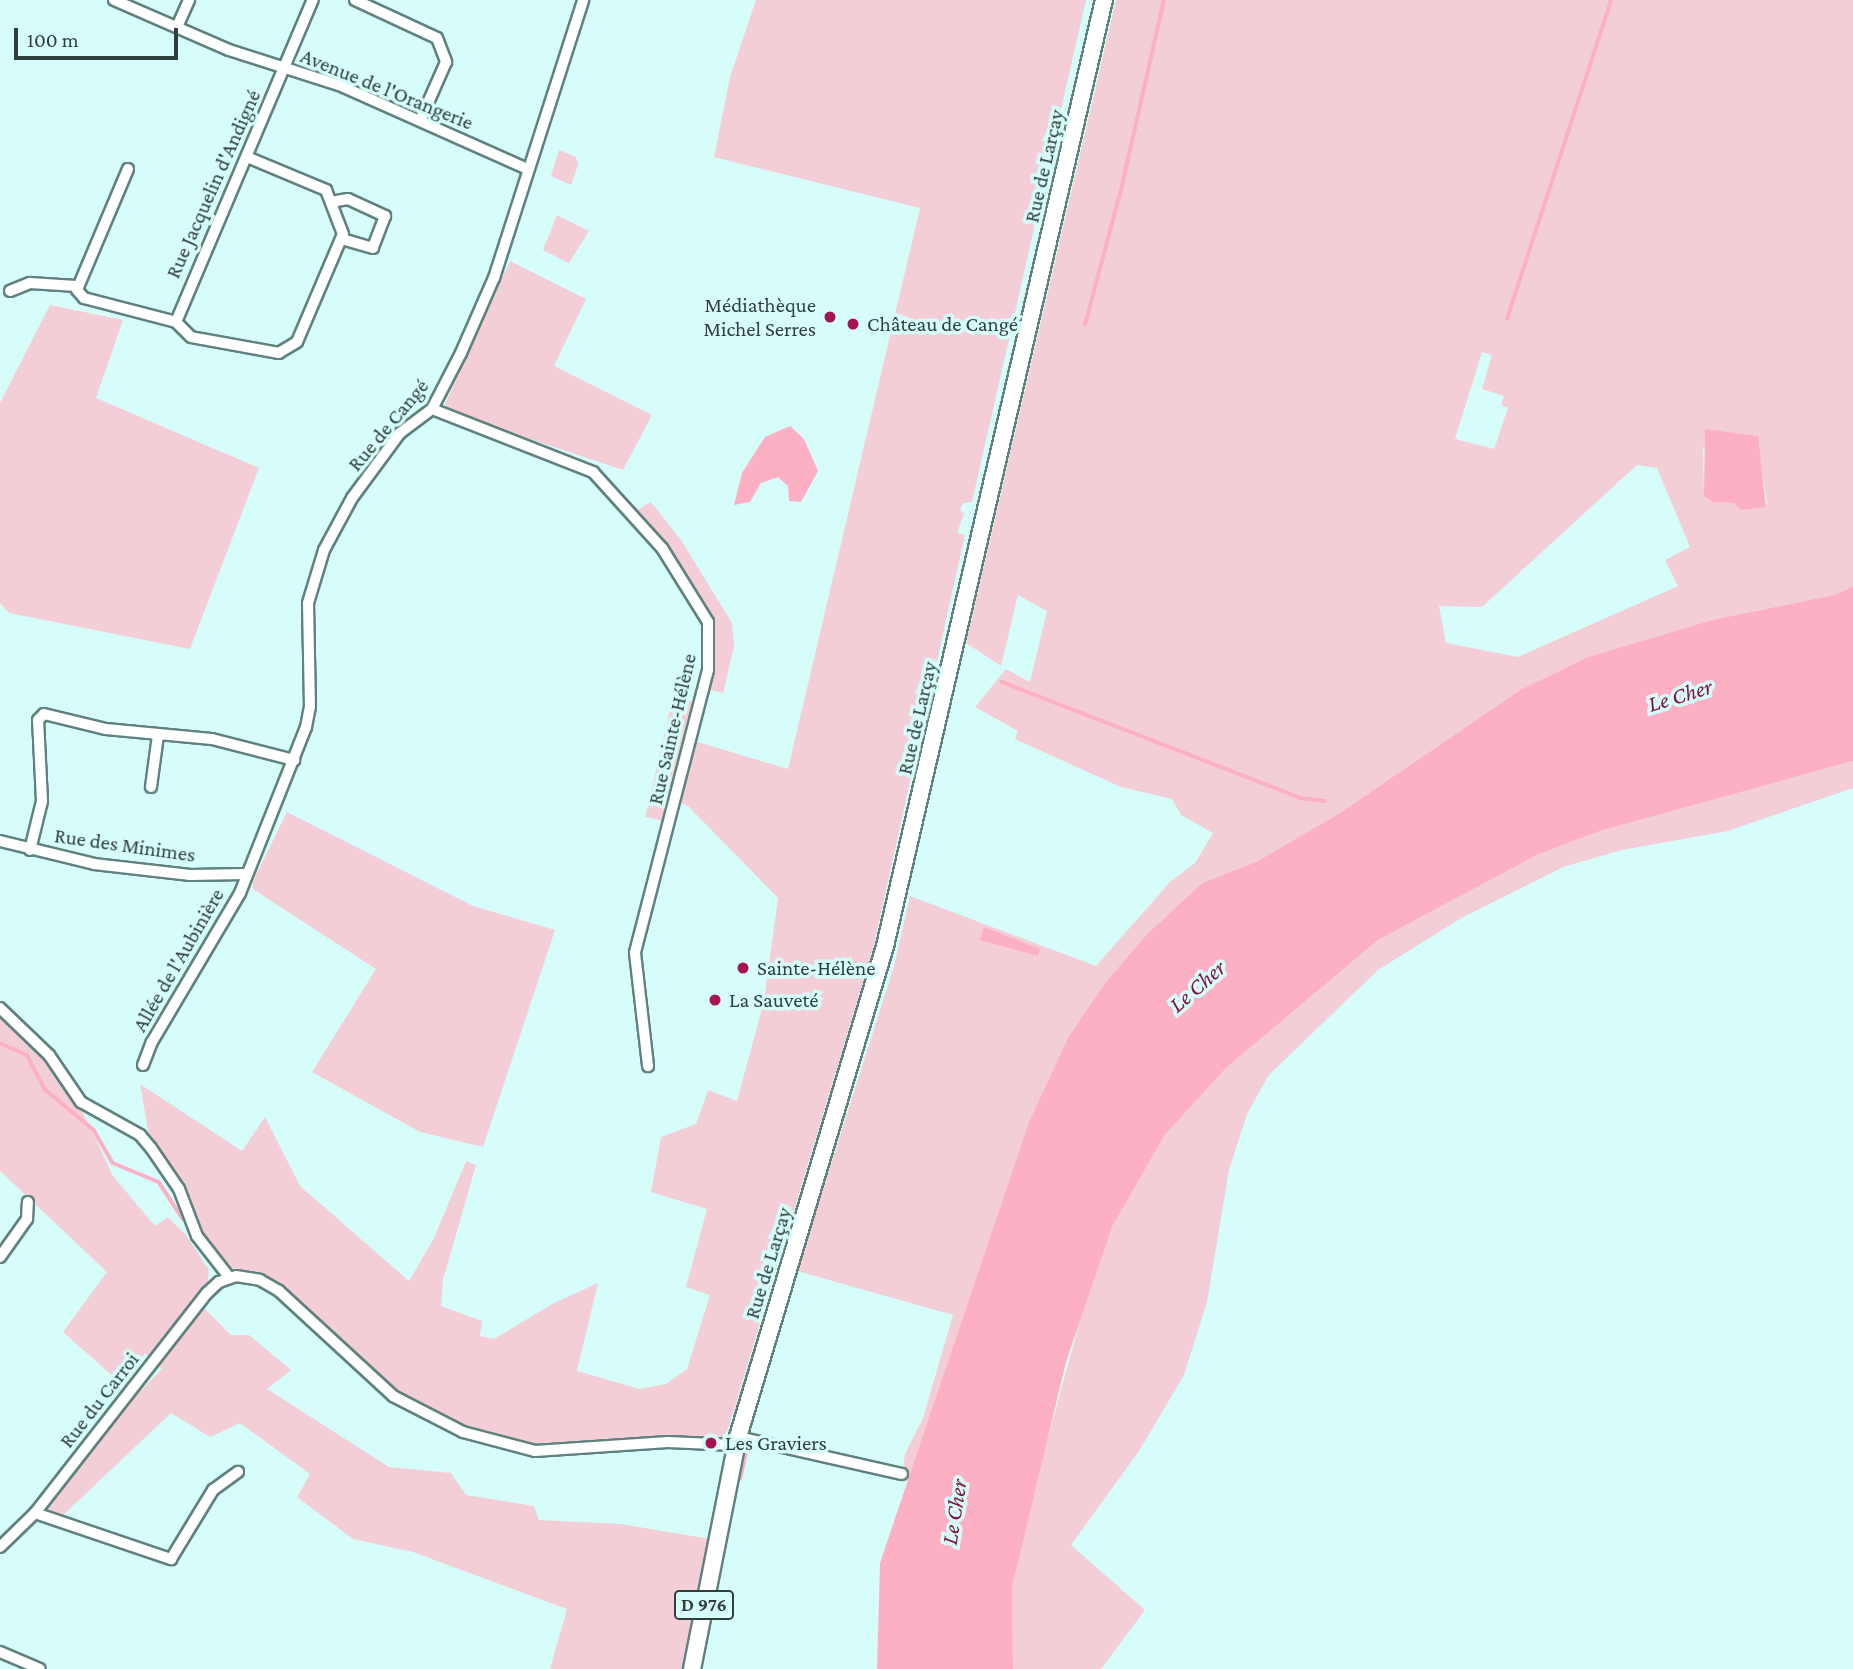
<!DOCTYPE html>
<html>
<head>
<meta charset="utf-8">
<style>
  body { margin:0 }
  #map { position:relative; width:1853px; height:1669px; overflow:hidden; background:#d6fdfa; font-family:"Crimson Pro",serif }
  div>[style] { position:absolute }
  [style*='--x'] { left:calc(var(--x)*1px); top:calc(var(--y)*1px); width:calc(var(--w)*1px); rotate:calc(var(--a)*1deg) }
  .green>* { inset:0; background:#f4ced6; transform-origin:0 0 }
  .water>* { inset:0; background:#fdafc3 }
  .stream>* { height:3.5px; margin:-1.75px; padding:0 1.75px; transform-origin:1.75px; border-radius:1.75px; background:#fdafc3 }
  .roads { filter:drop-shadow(2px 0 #5f827f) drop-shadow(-2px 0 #5f827f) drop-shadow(0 2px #5f827f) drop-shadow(0 -2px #5f827f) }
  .minor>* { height:10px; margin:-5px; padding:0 5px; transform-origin:5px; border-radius:5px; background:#fff }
  .primary>* { height:16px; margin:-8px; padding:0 8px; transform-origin:8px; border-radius:8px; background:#fff }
  .dots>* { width:19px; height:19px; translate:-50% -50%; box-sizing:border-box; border:4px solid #d6fdfa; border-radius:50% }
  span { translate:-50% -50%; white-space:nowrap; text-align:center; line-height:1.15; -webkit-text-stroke:7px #d6fdfa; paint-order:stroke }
  .shield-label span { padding:2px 5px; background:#d6fdfa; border:2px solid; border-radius:5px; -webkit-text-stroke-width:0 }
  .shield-label { font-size:19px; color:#303f3e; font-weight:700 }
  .street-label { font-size:21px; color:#303f3e }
  .poi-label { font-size:21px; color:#303f3e }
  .right { translate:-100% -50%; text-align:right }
  .left { translate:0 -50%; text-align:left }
  .water-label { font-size:23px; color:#831442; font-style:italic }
  .scale { position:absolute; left:14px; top:28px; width:164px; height:32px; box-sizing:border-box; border:4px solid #303f3e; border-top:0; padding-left:9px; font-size:21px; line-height:24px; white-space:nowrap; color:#303f3e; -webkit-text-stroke:5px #d6fdfa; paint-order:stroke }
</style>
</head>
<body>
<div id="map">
  <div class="green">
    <i style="clip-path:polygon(756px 0,1086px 0,972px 502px,963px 503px,960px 510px,964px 514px,957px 533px,965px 535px,873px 949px,729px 1426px,720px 1443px,535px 1451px,463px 1432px,393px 1396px,270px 1285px,213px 1259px,179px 1189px,151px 1148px,140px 1084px,242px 1151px,265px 1117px,300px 1186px,409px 1281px,434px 1238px,466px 1161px,476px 1165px,443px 1280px,441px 1306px,482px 1321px,480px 1336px,494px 1339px,554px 1303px,598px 1283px,577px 1371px,640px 1389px,666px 1384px,687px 1369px,710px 1295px,686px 1287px,707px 1209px,651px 1192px,661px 1137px,696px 1124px,708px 1090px,737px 1101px,764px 1001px,778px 898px,688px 806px,676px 801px,691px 740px,788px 769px,920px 208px,714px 157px,730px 77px)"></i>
    <i style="clip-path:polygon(evenodd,1116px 0,1853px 0,1853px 586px,1834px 595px,1712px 620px,1588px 657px,1520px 690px,1340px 813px,1256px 862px,1202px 883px,1147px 934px,1105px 983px,1069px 1036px,1030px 1119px,910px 1476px,902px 1474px,905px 1454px,923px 1418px,953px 1315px,797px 1271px,894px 966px,910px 896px,1096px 966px,1170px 882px,1195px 863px,1213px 833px,1181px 815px,1172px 799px,1121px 787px,1015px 739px,1018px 731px,975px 707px,1006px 669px,1030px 682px,1047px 611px,1018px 595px,1001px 666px,966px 643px,1116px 0,1482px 352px,1492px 355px,1482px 389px,1504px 396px,1501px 405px,1508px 408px,1494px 449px,1455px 439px,1482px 352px,1116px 0,1757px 436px,1767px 504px,1704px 496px,1703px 447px,1757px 436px,1116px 0,1637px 465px,1657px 468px,1690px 547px,1665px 560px,1678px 586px,1518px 657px,1446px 643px,1439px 606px,1482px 607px,1637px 465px)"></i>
    <i style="clip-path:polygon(559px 150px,576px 157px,578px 165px,571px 185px,551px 176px)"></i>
    <i style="clip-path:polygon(557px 215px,589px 231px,569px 263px,543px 250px)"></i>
    <i style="clip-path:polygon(510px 261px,586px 299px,554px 366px,652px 415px,623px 470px,449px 412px,445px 404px)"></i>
    <i style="clip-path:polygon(50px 305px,123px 320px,96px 398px,259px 468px,190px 649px,9px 613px,0 603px,0 403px)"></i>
    <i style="clip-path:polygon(651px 502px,681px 540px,732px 623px,734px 647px,723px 693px,704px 688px,708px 622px,632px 513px)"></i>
    <i style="left:673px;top:697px;width:22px;height:123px;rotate:13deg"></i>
    <i style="clip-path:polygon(1853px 761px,1853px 788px,1728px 831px,1622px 850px,1563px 867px,1463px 917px,1378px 970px,1269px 1075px,1247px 1114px,1229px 1170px,1207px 1302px,1184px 1375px,1139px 1451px,1071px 1545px,1145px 1610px,1101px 1669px,1013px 1669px,1012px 1587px,1021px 1536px,1086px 1299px,1112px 1227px,1164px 1136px,1226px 1068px,1378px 940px,1537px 855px,1600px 831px)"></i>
    <i style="clip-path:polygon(287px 812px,473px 906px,555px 930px,483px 1147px,420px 1132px,312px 1072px,376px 969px,253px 889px,253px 881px)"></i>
    <i style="clip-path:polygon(0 1008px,71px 1087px,113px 1176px,155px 1226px,168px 1217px,186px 1235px,209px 1270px,207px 1293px,199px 1303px,231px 1335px,249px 1335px,291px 1370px,267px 1389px,389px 1467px,451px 1473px,466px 1495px,534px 1506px,539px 1520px,621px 1524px,716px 1540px,692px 1669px,550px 1669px,567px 1609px,413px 1552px,353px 1539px,297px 1497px,310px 1474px,240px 1423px,210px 1437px,171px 1413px,59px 1519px,47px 1507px,98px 1433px,162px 1369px,145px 1353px,125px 1387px,63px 1332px,107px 1272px,0 1171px)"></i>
  </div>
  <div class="water">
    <i style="clip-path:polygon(790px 426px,804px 439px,818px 471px,801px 502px,789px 501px,788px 486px,778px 477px,761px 483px,750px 502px,734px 505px,742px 473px,765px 437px)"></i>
    <i style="clip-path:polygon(1705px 429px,1758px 436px,1766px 507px,1741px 510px,1734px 503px,1713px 502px,1704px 496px)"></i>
    <i style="clip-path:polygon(1853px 586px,1853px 761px,1600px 831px,1537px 855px,1378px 940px,1226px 1068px,1164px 1136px,1112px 1227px,1066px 1362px,1012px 1587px,1013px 1669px,877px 1669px,880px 1563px,1030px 1119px,1069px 1036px,1105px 983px,1147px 934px,1202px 883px,1256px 862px,1340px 813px,1520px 690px,1588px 657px,1712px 620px,1834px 595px)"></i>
    <i style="clip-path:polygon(984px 927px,1040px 949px,1038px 956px,980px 940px)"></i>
  </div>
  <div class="stream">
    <i style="--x:1507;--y:319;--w:336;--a:-71.9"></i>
    <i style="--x:1085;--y:325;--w:144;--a:-75.1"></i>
    <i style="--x:1122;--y:186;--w:191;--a:-77.3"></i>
    <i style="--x:1002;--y:682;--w:321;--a:21.2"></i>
    <i style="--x:1301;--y:798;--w:24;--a:7"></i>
    <i style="--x:0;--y:1043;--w:30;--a:24"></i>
    <i style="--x:27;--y:1055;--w:40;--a:62"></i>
    <i style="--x:46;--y:1090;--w:62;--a:39.8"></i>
    <i style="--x:94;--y:1130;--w:38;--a:60"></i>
    <i style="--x:113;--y:1163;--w:50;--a:22.4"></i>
    <i style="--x:159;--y:1182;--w:44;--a:57"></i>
    <i style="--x:735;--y:1416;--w:184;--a:-72.9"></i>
    <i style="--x:740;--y:1479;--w:31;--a:-77"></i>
  </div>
  <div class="roads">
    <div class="minor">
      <i style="--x:114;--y:0;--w:125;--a:23.5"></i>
      <i style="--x:229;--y:50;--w:115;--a:17.7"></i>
      <i style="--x:339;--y:85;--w:207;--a:24"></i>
      <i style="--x:355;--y:0;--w:90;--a:24.9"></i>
      <i style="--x:437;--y:38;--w:26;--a:69"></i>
      <i style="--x:446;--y:62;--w:64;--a:113.8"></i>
      <i style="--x:177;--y:27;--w:30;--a:-66"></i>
      <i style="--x:247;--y:157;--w:86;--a:22.7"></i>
      <i style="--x:326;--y:190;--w:47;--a:68.9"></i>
      <i style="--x:343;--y:234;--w:117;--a:113.1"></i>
      <i style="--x:297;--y:342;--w:21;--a:149"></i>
      <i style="--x:279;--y:353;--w:89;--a:-169.7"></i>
      <i style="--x:191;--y:337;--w:21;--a:-135"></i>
      <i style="--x:176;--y:322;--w:350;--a:-67"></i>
      <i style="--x:128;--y:169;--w:131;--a:112.9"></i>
      <i style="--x:77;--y:290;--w:11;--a:49"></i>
      <i style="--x:84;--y:298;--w:95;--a:14.6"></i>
      <i style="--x:331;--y:202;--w:17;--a:-10"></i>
      <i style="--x:348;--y:199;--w:41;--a:24.7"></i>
      <i style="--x:385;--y:216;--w:34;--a:111"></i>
      <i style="--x:373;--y:248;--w:32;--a:-164"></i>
      <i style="--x:10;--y:291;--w:22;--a:-22"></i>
      <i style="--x:30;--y:283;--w:46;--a:3.7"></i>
      <i style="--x:432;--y:409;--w:173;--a:21.4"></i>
      <i style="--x:593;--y:472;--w:103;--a:47.8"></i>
      <i style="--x:662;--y:548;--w:87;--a:58.1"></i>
      <i style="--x:708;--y:622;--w:48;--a:90"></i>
      <i style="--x:708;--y:670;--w:292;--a:104.5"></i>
      <i style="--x:635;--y:953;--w:114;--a:83.4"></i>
      <i style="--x:151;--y:787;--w:52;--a:-82.3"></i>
      <i style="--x:0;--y:841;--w:97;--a:13.7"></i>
      <i style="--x:94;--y:864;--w:97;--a:6.5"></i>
      <i style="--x:190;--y:875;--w:56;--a:-1"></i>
      <i style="--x:30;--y:850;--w:50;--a:-76.2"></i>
      <i style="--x:42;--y:801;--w:81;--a:-92.8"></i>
      <i style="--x:38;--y:720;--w:8;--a:-45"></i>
      <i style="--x:44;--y:714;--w:64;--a:13.6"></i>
      <i style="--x:106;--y:729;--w:106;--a:5.4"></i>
      <i style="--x:212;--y:739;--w:85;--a:14.4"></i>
      <i style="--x:0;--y:1008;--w:68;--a:43.8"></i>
      <i style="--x:49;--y:1055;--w:57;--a:55.8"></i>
      <i style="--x:81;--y:1102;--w:68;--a:29.2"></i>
      <i style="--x:140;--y:1135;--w:17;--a:50"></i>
      <i style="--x:151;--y:1148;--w:50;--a:55.7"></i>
      <i style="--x:179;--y:1189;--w:50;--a:69"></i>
      <i style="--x:197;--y:1236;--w:52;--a:52"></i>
      <i style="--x:143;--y:1065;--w:25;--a:-69"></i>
      <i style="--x:152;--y:1042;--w:173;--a:-59.4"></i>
      <i style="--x:240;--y:893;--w:179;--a:-68.3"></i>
      <i style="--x:306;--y:727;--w:20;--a:-79"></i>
      <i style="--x:310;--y:707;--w:104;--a:-91.1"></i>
      <i style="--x:308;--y:603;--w:55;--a:-73.2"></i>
      <i style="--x:324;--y:550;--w:59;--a:-61.7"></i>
      <i style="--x:352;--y:498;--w:81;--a:-53.6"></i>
      <i style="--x:400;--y:433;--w:40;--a:-37"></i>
      <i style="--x:432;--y:409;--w:63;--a:-62.6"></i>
      <i style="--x:461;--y:353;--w:82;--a:-66.3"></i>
      <i style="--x:494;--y:278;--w:292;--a:-72.2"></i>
      <i style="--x:0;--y:1257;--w:47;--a:-54.6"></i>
      <i style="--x:27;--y:1219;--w:17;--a:-87"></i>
      <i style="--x:738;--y:1437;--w:168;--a:12.7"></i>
      <i style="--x:35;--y:1513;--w:144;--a:18.7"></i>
      <i style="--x:171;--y:1559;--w:81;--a:-58.7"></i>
      <i style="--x:213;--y:1490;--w:31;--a:-36"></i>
      <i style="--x:0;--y:1547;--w:49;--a:-44.2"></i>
      <i style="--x:35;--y:1513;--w:279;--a:-52"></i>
      <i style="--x:207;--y:1293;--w:16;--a:-43"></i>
      <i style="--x:219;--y:1282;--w:18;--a:-19"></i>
      <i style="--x:236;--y:1276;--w:24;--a:9"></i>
      <i style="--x:260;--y:1280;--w:22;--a:30"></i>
      <i style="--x:279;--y:1291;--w:155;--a:42.6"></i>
      <i style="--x:393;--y:1396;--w:79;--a:27.2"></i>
      <i style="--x:463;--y:1432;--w:74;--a:14.8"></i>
      <i style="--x:535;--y:1451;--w:133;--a:-3.9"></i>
      <i style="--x:668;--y:1442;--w:67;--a:2.6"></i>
      <i style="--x:0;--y:1652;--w:43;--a:23"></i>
    </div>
    <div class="primary">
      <i style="--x:692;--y:1669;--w:237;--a:-78.8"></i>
      <i style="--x:738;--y:1437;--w:513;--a:-73.33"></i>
      <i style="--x:885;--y:946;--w:971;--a:-76.97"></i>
    </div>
  </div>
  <div class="dots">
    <i style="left:830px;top:317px;background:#a61453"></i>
    <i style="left:853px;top:324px;background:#a61453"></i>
    <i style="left:743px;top:968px;background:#a61453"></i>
    <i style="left:715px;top:1000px;background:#a61453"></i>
    <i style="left:711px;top:1443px;background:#a61453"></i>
  </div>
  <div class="shield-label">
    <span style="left:704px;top:1605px">D 976</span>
  </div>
  <div class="street-label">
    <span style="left:387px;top:89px;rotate:22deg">Avenue de l'Orangerie</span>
    <span style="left:1044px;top:166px;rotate:-77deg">Rue de Larçay</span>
    <span style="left:213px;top:184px;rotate:-66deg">Rue Jacquelin d'Andigné</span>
    <span style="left:388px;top:425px;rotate:-50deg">Rue de Cangé</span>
    <span style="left:917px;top:718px;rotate:-77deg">Rue de Larçay</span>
    <span style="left:672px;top:729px;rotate:-77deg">Rue Sainte-Hélène</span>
    <span style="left:125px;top:845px;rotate:8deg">Rue des Minimes</span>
    <span style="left:178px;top:960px;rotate:-60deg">Allée de l'Aubinière</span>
    <span style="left:768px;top:1263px;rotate:-73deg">Rue de Larçay</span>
    <span style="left:99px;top:1400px;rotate:-52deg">Rue du Carroi</span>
  </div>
  <div class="poi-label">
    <span class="right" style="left:816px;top:317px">Médiathèque<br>Michel Serres</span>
    <span class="left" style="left:867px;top:324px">Château de Cangé</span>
    <span class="left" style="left:757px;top:968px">Sainte-Hélène</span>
    <span class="left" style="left:729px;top:1000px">La Sauveté</span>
    <span class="left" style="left:725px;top:1443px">Les Graviers</span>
  </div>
  <div class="water-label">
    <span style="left:1680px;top:695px;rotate:-17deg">Le Cher</span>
    <span style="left:1197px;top:986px;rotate:-41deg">Le Cher</span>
    <span style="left:954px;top:1512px;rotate:-81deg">Le Cher</span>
  </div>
  <div class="scale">100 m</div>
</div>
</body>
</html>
